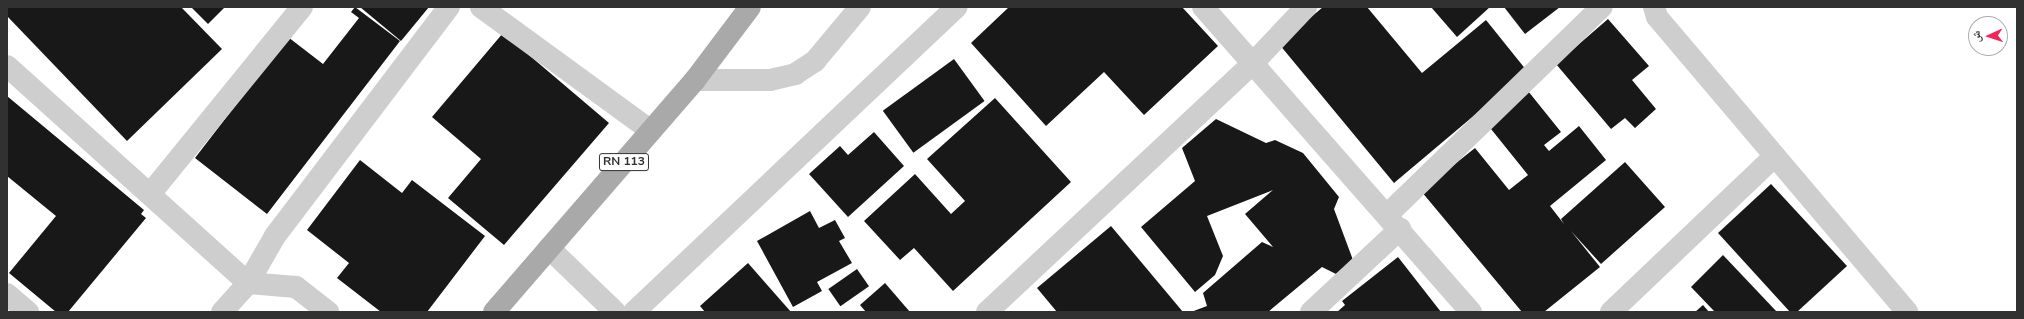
<!DOCTYPE html>
<html>
<head>
<meta charset="utf-8">
<style>
  body { margin:0 }
  #map { position:relative; width:2024px; height:319px; overflow:hidden; background:#fff; font-family:"Nunito Sans","Noto Naskh Arabic",sans-serif }
  div>[style] { position:absolute }
  [style*='--x'] { left:calc(var(--x)*1px); top:calc(var(--y)*1px); width:calc(var(--w)*1px); rotate:calc(var(--a)*1deg) }
  .building>* { inset:0; background:#181818; transform-origin:0 0 }
  .minor>* { height:22px; margin:-11px; padding:0 11px; transform-origin:11px; border-radius:11px; background:#cecece }
  .major>* { height:22px; margin:-11px; padding:0 11px; transform-origin:11px; border-radius:11px; background:#a9a9a9 }
  span { translate:-50% -50%; white-space:nowrap; text-align:center; line-height:1.15; -webkit-text-stroke:4px #fff; paint-order:stroke }
  .shield-label span { padding:1px 3px; background:#fff; border:1px solid; border-radius:3px; -webkit-text-stroke-width:0 }
  .shield-label { font-size:12px; color:#313131; font-weight:700 }
  .frame { position:absolute; inset:0; border:8px solid #313131; pointer-events:none }
  .north { position:absolute; left:1968px; top:16px; width:40px; height:40px; box-sizing:border-box; background:#fff; border:1px solid #adadad; border-radius:50%; rotate:267deg; font-size:11px; font-weight:700; line-height:16px; text-align:center; color:#313131 }
  .north::after { content:''; display:block; margin:auto; width:14px; height:18px; background:#f62559; clip-path:polygon(50% 0,100% 100%,50% 72%,0 100%) }
</style>
</head>
<body>
<div id="map">
  <div class="building">
    <i style="clip-path:polygon(7px 7px,181px 7px,222px 49px,127px 141px,7px 16px)"></i>
    <i style="clip-path:polygon(191px 7px,225px 7px,208px 24px)"></i>
    <i style="clip-path:polygon(355px 7px,400px 41px,267px 214px,195px 158px,288px 37px,323px 64px,359px 18px,351px 12px)"></i>
    <i style="clip-path:polygon(360px 7px,429px 7px,401px 41px)"></i>
    <i style="clip-path:polygon(1009px 7px,1182px 7px,1218px 46px,1144px 115px,1104px 72px,1046px 126px,971px 43px)"></i>
    <i style="clip-path:polygon(1323px 7px,1367px 7px,1422px 73px,1486px 20px,1527px 71px,1394px 183px,1279px 44px)"></i>
    <i style="clip-path:polygon(1431px 7px,1490px 7px,1457px 37px)"></i>
    <i style="clip-path:polygon(1504px 7px,1560px 7px,1525px 34px)"></i>
    <i style="clip-path:polygon(1608px 19px,1649px 66px,1632px 80px,1656px 109px,1635px 128px,1625px 118px,1611px 129px,1556px 64px)"></i>
    <i style="clip-path:polygon(503px 33px,609px 123px,504px 245px,448px 198px,481px 159px,432px 117px)"></i>
    <i style="left:954px;top:59px;width:52px;height:88px;rotate:54deg"></i>
    <i style="clip-path:polygon(1528px 91px,1561px 132px,1544px 145px,1549px 151px,1579px 126px,1606px 160px,1550px 206px,1564px 224px,1561px 219px,1625px 162px,1665px 207px,1601px 264px,1571px 231px,1600px 267px,1544px 312px,1522px 312px,1421px 191px,1475px 148px,1509px 190px,1528px 175px,1487px 124px)"></i>
    <i style="clip-path:polygon(7px 96px,144px 210px,141px 214px,146px 218px,68px 312px,56px 312px,9px 273px,56px 216px,7px 176px)"></i>
    <i style="clip-path:polygon(995px 98px,1071px 182px,953px 291px,914px 248px,900px 260px,864px 221px,915px 174px,951px 214px,965px 201px,927px 159px)"></i>
    <i style="clip-path:polygon(1216px 119px,1266px 143px,1275px 140px,1303px 153px,1339px 197px,1334px 209px,1353px 260px,1336px 274px,1322px 267px,1268px 312px,1191px 312px,1207px 306px,1203px 293px,1262px 242px,1273px 247px,1245px 214px,1273px 190px,1207px 216px,1223px 256px,1215px 275px,1195px 292px,1141px 227px,1195px 181px,1182px 148px)"></i>
    <i style="clip-path:polygon(874px 132px,904px 166px,848px 217px,809px 174px,840px 146px,848px 155px)"></i>
    <i style="clip-path:polygon(360px 160px,402px 193px,412px 180px,485px 236px,427px 312px,381px 312px,337px 278px,349px 263px,307px 230px)"></i>
    <i style="clip-path:polygon(1771px 184px,1847px 266px,1797px 312px,1790px 312px,1718px 233px)"></i>
    <i style="clip-path:polygon(810px 211px,819px 228px,835px 220px,845px 238px,839px 241px,852px 263px,817px 282px,822px 291px,793px 307px,757px 241px)"></i>
    <i style="clip-path:polygon(1111px 226px,1183px 312px,1057px 312px,1037px 288px)"></i>
    <i style="clip-path:polygon(1723px 255px,1777px 312px,1715px 312px,1691px 287px)"></i>
    <i style="clip-path:polygon(1398px 257px,1441px 312px,1337px 312px,1345px 305px,1342px 301px)"></i>
    <i style="clip-path:polygon(748px 263px,791px 312px,705px 312px,700px 306px)"></i>
    <i style="left:857px;top:269px;width:21px;height:35px;rotate:55deg"></i>
    <i style="clip-path:polygon(885px 283px,910px 312px,866px 312px,860px 305px)"></i>
    <i style="clip-path:polygon(1703px 305px,1709px 312px,1695px 312px)"></i>
  </div>
  <div class="minor">
    <i style="--x:481;--y:7;--w:210;--a:36.1"></i>
    <i style="--x:1203;--y:7;--w:406;--a:48.7"></i>
    <i style="--x:1654;--y:7;--w:10;--a:73"></i>
    <i style="--x:1657;--y:17;--w:387;--a:49.7"></i>
    <i style="--x:7;--y:66;--w:324;--a:42"></i>
    <i style="--x:248;--y:283;--w:48;--a:4.8"></i>
    <i style="--x:296;--y:287;--w:41;--a:38"></i>
    <i style="--x:695;--y:80;--w:75;--a:0"></i>
    <i style="--x:770;--y:80;--w:26;--a:-13"></i>
    <i style="--x:795;--y:74;--w:24;--a:-33"></i>
    <i style="--x:815;--y:61;--w:70;--a:-50.2"></i>
    <i style="--x:150;--y:194;--w:241;--a:-50.9"></i>
    <i style="--x:1387;--y:215;--w:299;--a:-44.1"></i>
    <i style="--x:549;--y:248;--w:92;--a:44.1"></i>
    <i style="--x:7;--y:294;--w:28;--a:41"></i>
    <i style="--x:222;--y:312;--w:39;--a:-48"></i>
    <i style="--x:248;--y:283;--w:54;--a:-60.1"></i>
    <i style="--x:275;--y:236;--w:288;--a:-52.8"></i>
    <i style="--x:634;--y:312;--w:444;--a:-43.4"></i>
    <i style="--x:987;--y:312;--w:366;--a:-43.1"></i>
    <i style="--x:1254;--y:62;--w:76;--a:-46.6"></i>
    <i style="--x:1311;--y:312;--w:122;--a:-43"></i>
    <i style="--x:1611;--y:312;--w:226;--a:-43.6"></i>
  </div>
  <div class="major">
    <i style="--x:494;--y:312;--w:307;--a:-49.1"></i>
    <i style="--x:695;--y:80;--w:91;--a:-53"></i>
  </div>
  <div class="shield-label">
    <span style="left:624px;top:162px">RN 113</span>
  </div>
  <div class="frame"></div>
  <div class="north">ش</div>
</div>
</body>
</html>
